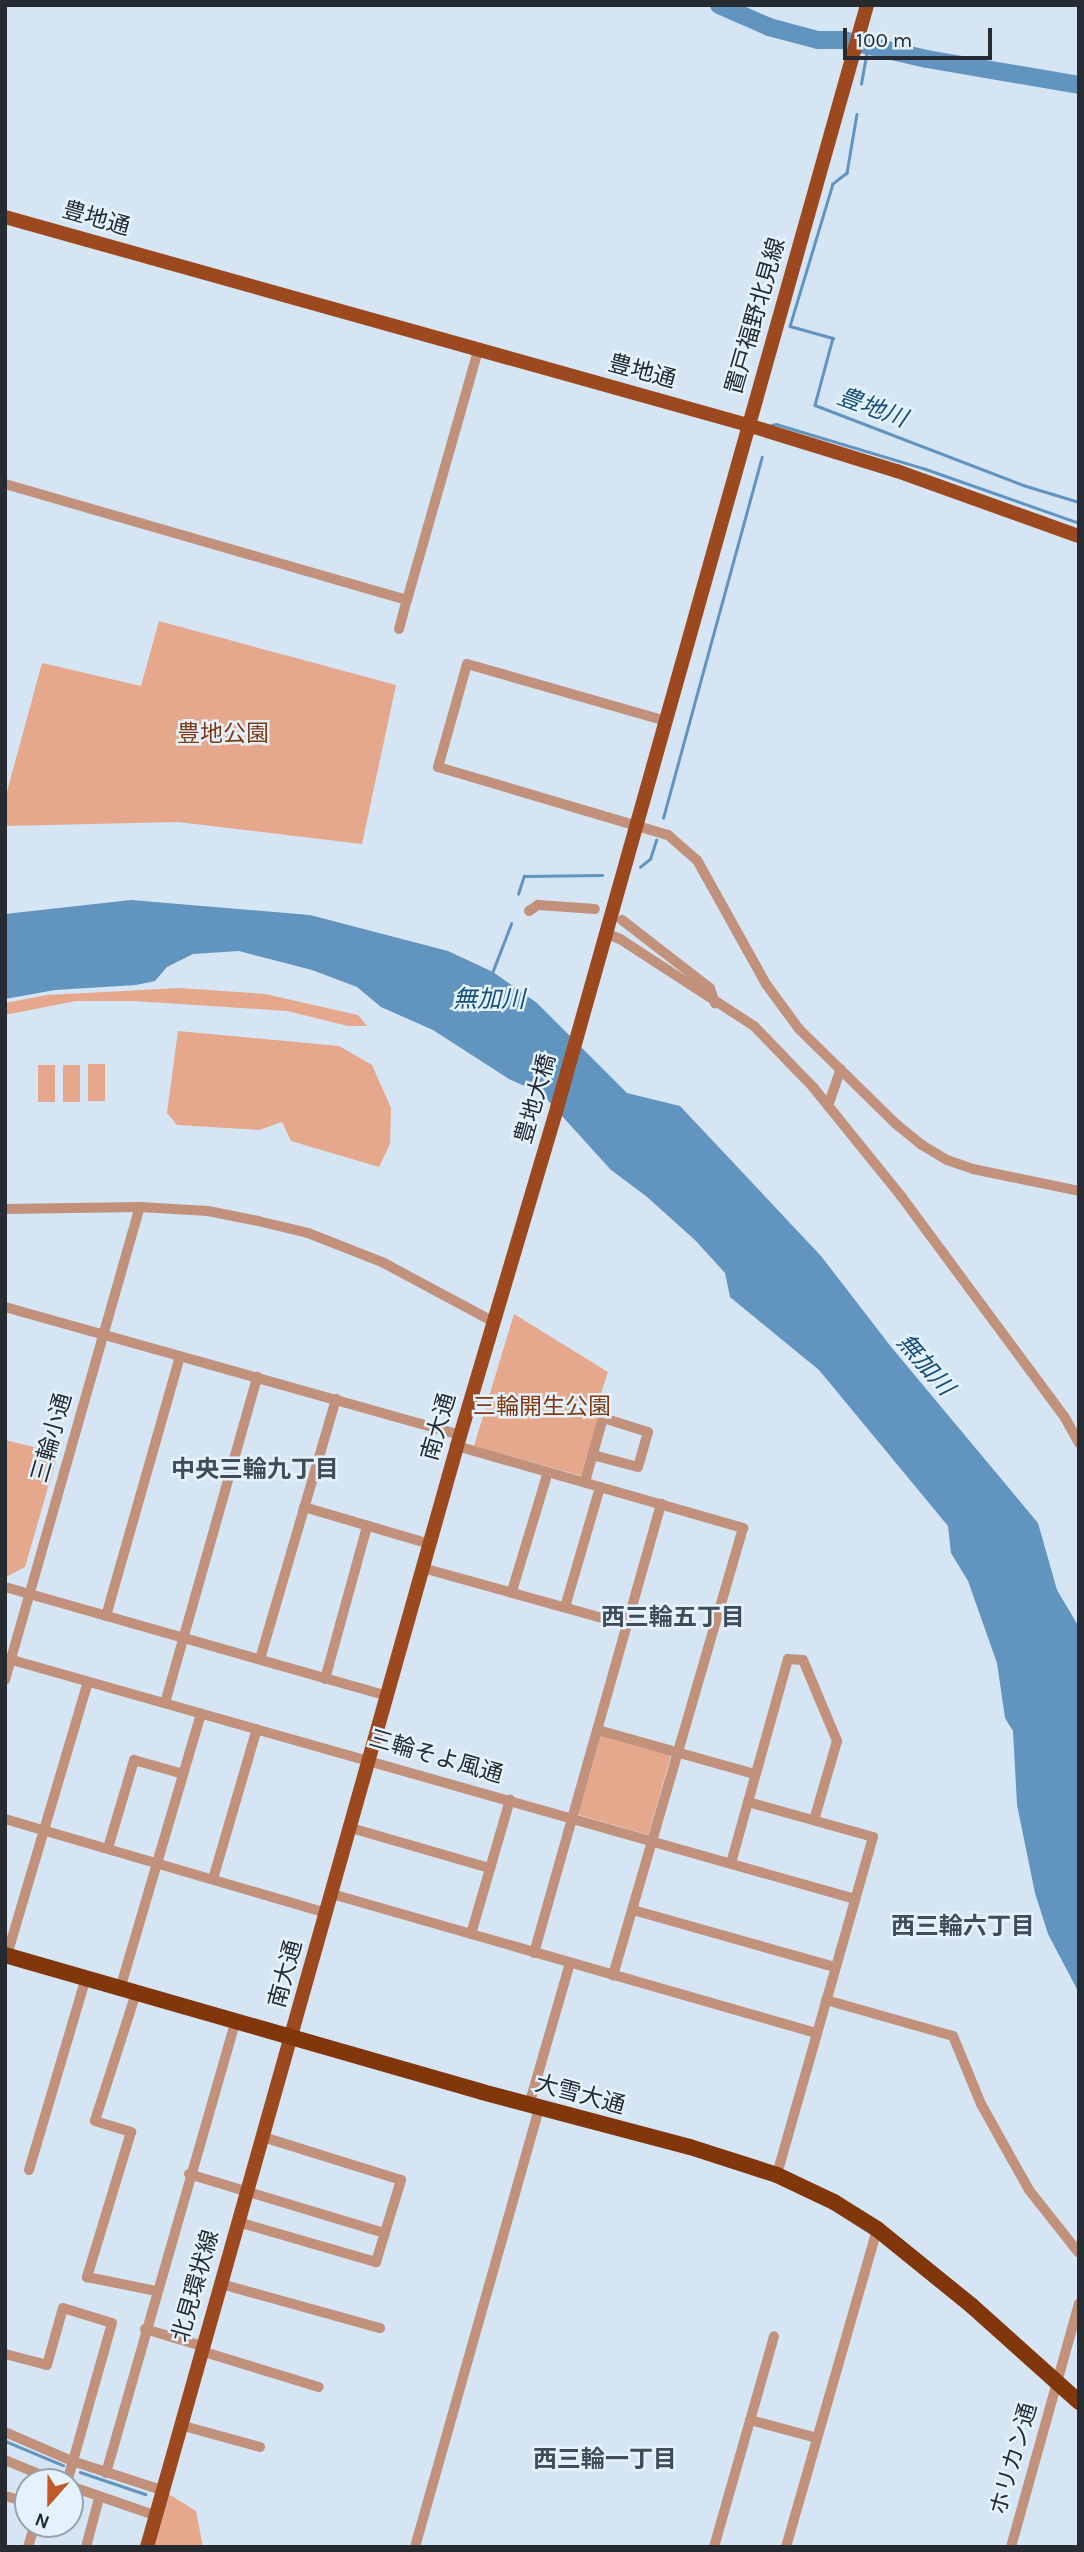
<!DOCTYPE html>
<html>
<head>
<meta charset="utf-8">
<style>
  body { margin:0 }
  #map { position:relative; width:1084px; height:2552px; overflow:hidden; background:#d5e5f4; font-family:Karla,"Noto Sans JP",sans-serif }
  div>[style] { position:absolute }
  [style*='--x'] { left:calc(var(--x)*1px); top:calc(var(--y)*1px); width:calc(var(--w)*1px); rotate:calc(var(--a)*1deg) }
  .green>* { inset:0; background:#e5a88d; transform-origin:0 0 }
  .water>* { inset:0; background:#6294c0 }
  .stream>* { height:2.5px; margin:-1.25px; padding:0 1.25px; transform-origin:1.25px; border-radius:1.25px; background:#6294c0 }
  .river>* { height:18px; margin:-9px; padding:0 9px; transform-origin:9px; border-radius:9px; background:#6294c0 }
  .minor>* { height:10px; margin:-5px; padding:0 5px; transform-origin:5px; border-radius:5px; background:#c1917c }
  .major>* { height:14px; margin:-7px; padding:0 7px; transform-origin:7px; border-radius:7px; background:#9c491f }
  .highway>* { height:16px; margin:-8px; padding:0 8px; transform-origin:8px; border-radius:8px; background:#82360c }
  span { translate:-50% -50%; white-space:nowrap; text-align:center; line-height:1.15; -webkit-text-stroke:5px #e4f2fe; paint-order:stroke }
  .street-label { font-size:23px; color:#252b31 }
  .park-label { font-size:23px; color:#83380f }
  .water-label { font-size:24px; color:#164f7a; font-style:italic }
  .neighbourhood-label { font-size:24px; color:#3f4d59; font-weight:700 }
  .frame { position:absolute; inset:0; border:7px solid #252b31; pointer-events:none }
  .north { position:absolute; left:14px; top:2468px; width:70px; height:70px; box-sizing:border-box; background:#e4f2fe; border:2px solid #98a2ac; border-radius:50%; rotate:201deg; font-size:19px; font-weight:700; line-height:28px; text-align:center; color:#252b31 }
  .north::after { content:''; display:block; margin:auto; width:24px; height:32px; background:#c05b28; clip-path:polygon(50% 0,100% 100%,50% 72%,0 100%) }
  .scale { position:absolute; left:843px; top:28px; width:149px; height:32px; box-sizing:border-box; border:4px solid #252b31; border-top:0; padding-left:9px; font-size:21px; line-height:24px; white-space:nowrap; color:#252b31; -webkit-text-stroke:5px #e4f2fe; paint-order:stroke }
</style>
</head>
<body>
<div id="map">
  <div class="green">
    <i style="clip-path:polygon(159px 621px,396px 685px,362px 844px,178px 822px,5px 826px,5px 799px,42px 663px,141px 686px)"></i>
    <i style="clip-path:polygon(180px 988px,265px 994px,358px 1015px,367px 1026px,348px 1026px,287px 1011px,134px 1001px,76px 1001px,5px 1015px,5px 1003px,47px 995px)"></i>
    <i style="clip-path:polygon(178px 1031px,339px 1046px,372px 1065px,391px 1108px,390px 1144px,379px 1167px,291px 1141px,282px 1122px,259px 1130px,177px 1125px,167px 1113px)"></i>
    <i style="left:88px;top:1064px;width:17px;height:37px"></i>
    <i style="left:38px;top:1065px;width:17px;height:37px"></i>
    <i style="left:63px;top:1065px;width:17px;height:37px"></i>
    <i style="clip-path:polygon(514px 1314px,608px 1372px,595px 1412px,598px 1420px,582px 1476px,474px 1446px)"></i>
    <i style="clip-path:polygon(5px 1440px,58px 1453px,25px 1567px,6px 1577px)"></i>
    <i style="left:601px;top:1735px;width:73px;height:83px;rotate:16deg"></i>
    <i style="clip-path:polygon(162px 2490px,196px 2511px,203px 2547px,152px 2547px)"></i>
  </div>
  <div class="water">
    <i style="clip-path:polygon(131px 900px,310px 915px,448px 951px,493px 972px,537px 1003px,627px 1093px,680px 1106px,821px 1256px,892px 1348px,1038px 1523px,1057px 1590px,1079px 1627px,1079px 1993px,1048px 1934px,1035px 1893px,1017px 1805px,1013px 1731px,1005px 1718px,997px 1663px,968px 1581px,951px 1553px,948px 1526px,819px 1370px,730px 1297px,725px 1273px,696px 1241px,646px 1196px,611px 1170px,542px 1094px,509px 1079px,433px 1030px,381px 1007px,357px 987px,312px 970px,239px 951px,193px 954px,167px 967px,155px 981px,136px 985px,55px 990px,5px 999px,5px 914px)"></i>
  </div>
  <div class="stream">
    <i style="--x:861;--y:84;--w:40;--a:-80"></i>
    <i style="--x:857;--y:114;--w:60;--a:99.6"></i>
    <i style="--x:847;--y:173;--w:18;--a:142"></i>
    <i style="--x:833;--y:184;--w:148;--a:106.8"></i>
    <i style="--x:790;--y:326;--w:45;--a:15.6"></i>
    <i style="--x:833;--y:338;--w:69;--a:105"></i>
    <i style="--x:815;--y:405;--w:223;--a:21"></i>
    <i style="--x:1023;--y:485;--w:59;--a:16.9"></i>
    <i style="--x:772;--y:425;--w:4;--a:-14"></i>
    <i style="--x:776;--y:424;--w:153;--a:16.7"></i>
    <i style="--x:923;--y:468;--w:165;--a:19.4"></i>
    <i style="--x:663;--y:818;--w:374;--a:-74.7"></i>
    <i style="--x:640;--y:867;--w:13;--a:-39"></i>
    <i style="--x:650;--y:859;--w:20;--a:-72"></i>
    <i style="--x:518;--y:894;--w:19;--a:-72"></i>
    <i style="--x:524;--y:876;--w:78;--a:-0.7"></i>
    <i style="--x:492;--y:973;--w:53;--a:-68.8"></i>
    <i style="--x:5;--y:2441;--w:63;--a:22.5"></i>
    <i style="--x:80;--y:2472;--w:69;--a:18.7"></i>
  </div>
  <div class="river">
    <i style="--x:719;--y:5;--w:55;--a:23.7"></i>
    <i style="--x:769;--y:27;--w:51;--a:14.9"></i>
    <i style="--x:818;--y:40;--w:25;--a:0"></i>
    <i style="--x:843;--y:40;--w:86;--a:12.7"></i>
    <i style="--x:927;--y:59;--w:154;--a:9.7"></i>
  </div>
  <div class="minor">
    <i style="--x:5;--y:484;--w:418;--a:16.1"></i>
    <i style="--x:407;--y:600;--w:260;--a:-74.1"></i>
    <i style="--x:399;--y:629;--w:30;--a:-75"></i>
    <i style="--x:666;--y:721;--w:207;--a:-164"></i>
    <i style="--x:467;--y:664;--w:107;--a:105.7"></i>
    <i style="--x:438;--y:767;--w:240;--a:16.5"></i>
    <i style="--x:668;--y:835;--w:38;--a:41"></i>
    <i style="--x:697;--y:860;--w:142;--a:60.9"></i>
    <i style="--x:766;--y:984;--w:56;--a:53.7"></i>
    <i style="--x:799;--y:1029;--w:136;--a:44.4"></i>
    <i style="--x:896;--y:1124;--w:33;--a:39"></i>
    <i style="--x:922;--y:1145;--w:29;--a:31"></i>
    <i style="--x:947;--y:1160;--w:28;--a:19"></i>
    <i style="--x:973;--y:1169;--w:108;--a:11.7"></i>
    <i style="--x:529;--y:911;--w:11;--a:-34"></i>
    <i style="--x:538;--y:905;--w:57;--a:4"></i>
    <i style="--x:622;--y:920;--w:111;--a:37.7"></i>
    <i style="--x:710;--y:988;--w:16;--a:72"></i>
    <i style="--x:605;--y:933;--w:16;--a:22"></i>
    <i style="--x:620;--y:939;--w:160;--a:33"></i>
    <i style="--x:754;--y:1026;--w:85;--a:46"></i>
    <i style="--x:813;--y:1087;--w:140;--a:51.1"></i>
    <i style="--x:901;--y:1196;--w:274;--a:53.5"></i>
    <i style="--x:1064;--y:1416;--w:31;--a:61"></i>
    <i style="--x:828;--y:1106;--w:39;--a:-71"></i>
    <i style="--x:5;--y:1209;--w:135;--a:-0.8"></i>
    <i style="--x:140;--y:1207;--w:68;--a:3.4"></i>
    <i style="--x:208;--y:1211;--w:51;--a:11.3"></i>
    <i style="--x:258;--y:1221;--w:51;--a:13.5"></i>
    <i style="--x:308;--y:1233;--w:79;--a:21.4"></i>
    <i style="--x:382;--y:1262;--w:127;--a:28.2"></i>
    <i style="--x:5;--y:1307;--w:473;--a:15.7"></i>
    <i style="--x:457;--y:1446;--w:298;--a:16"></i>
    <i style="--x:743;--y:1528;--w:466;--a:106.2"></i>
    <i style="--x:585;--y:1482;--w:66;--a:-74.3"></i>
    <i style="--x:603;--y:1418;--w:47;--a:17.3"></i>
    <i style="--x:648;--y:1432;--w:36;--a:106"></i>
    <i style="--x:638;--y:1467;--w:47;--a:-165.1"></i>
    <i style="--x:304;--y:1507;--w:131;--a:16.4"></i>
    <i style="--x:423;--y:1568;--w:212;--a:15.6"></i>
    <i style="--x:5;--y:1587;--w:398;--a:15.9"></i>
    <i style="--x:512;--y:1591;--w:124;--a:-73.2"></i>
    <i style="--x:565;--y:1607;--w:125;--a:-73.7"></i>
    <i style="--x:106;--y:1616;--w:270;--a:-74.1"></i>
    <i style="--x:5;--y:1658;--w:884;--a:15.83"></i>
    <i style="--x:260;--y:1659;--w:271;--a:-73.7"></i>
    <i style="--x:325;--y:1679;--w:159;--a:-74.6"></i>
    <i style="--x:5;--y:1680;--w:492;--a:-74.1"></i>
    <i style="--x:165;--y:1703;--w:339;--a:-74.2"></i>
    <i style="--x:598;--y:1730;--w:163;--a:15.7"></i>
    <i style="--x:748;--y:1802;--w:130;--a:15.6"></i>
    <i style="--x:873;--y:1837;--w:351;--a:105.9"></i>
    <i style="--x:5;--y:1819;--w:335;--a:16.3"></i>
    <i style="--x:351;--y:1828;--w:145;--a:16.1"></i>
    <i style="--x:108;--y:1848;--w:92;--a:-73.5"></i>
    <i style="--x:134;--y:1760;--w:51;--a:15.9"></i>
    <i style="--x:731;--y:1863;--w:212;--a:-74.4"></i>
    <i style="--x:788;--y:1659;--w:15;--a:4"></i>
    <i style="--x:803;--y:1660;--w:88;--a:67.2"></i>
    <i style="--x:837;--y:1741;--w:82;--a:106.2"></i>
    <i style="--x:213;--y:1879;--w:156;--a:-73.7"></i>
    <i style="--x:332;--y:1894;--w:504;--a:16.02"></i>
    <i style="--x:633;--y:1910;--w:210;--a:15.8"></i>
    <i style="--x:471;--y:1934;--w:140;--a:-73.8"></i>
    <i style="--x:534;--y:1953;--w:467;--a:-74.2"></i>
    <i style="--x:7;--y:1955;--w:285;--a:-73.5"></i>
    <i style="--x:120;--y:1989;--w:287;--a:-73.6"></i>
    <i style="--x:136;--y:1993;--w:134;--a:107.8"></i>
    <i style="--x:95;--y:2121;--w:38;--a:17"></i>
    <i style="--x:131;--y:2132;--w:152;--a:106.9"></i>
    <i style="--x:87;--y:2277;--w:70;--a:11.5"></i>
    <i style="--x:826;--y:2000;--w:132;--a:15.8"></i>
    <i style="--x:953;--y:2036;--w:74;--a:67.6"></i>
    <i style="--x:981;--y:2104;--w:98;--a:60.8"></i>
    <i style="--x:1029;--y:2190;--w:80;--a:51.6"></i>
    <i style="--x:529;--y:2105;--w:148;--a:-73.9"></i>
    <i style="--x:29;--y:2170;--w:200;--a:-73.5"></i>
    <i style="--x:189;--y:2174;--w:204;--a:16.8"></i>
    <i style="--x:238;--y:2222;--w:144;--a:16.2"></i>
    <i style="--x:376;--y:2262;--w:86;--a:-73"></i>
    <i style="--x:401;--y:2180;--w:145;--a:-162.7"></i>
    <i style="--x:221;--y:2284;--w:165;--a:15.5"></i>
    <i style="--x:145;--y:2329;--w:59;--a:16.6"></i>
    <i style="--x:201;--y:2351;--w:123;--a:17"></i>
    <i style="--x:5;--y:2354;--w:43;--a:14.7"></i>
    <i style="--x:47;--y:2365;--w:59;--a:-74.3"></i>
    <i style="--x:63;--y:2308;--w:51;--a:17"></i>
    <i style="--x:112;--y:2323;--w:165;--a:105.8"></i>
    <i style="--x:750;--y:2420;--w:69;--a:15"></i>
    <i style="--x:180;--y:2425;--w:83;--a:15.4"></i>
    <i style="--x:5;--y:2432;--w:73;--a:23.4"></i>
    <i style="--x:72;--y:2461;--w:95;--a:17.9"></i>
    <i style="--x:5;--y:2460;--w:57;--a:22.5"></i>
    <i style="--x:106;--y:2473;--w:469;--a:-74"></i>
    <i style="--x:70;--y:2486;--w:89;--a:19"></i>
    <i style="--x:5;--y:2496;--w:24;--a:15"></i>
    <i style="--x:28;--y:2547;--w:24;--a:-73"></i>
    <i style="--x:86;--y:2547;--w:51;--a:-75.1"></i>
    <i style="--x:415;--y:2547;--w:456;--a:-74.2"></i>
    <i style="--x:714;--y:2547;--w:219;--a:-74.1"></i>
    <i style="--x:786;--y:2547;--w:331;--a:-74"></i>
    <i style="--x:1011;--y:2547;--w:253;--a:-74.4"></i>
  </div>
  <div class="major">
    <i style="--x:5;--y:217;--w:772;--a:15.64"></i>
    <i style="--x:748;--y:425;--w:156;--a:17.2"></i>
    <i style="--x:897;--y:471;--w:193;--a:19.7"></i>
    <i style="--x:147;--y:2547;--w:1144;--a:-74.27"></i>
    <i style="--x:457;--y:1446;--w:352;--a:-73.5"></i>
    <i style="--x:557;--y:1108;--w:1146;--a:-74.3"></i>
  </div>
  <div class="highway">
    <i style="--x:5;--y:1955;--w:496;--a:16"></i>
    <i style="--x:482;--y:2092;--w:215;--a:14.8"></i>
    <i style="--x:690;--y:2147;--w:91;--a:17.8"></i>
    <i style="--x:777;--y:2175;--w:63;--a:25.3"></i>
    <i style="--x:834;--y:2202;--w:51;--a:32.1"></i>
    <i style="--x:877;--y:2229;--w:122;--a:39"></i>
    <i style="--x:972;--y:2306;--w:144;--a:41.9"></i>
  </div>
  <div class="street-label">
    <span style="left:96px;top:219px;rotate:16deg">豊地通</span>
    <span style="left:756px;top:316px;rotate:-74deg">置戸福野北見線</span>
    <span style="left:642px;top:372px;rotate:15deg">豊地通</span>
    <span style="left:536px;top:1099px;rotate:-74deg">豊地大橋</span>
    <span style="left:439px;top:1427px;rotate:-74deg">南大通</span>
    <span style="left:52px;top:1438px;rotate:-74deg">三輪小通</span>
    <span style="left:436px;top:1757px;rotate:16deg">三輪そよ風通</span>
    <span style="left:286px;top:1974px;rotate:-75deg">南大通</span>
    <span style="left:580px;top:2095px;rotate:15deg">大雪大通</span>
    <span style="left:196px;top:2286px;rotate:-74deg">北見環状線</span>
    <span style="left:1014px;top:2459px;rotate:-74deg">ホリカン通</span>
  </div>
  <div class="park-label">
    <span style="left:223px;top:734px">豊地公園</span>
    <span style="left:542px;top:1407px">三輪開生公園</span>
  </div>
  <div class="water-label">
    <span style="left:872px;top:408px;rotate:20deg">豊地川</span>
    <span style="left:489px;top:1000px">無加川</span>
    <span style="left:925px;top:1365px;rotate:49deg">無加川</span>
  </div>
  <div class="neighbourhood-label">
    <span style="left:255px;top:1470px">中央三輪九丁目</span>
    <span style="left:673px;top:1618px">西三輪五丁目</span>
    <span style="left:963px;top:1927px">西三輪六丁目</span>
    <span style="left:605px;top:2460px">西三輪一丁目</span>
  </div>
  <div class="frame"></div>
  <div class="north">N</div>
  <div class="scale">100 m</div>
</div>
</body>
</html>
